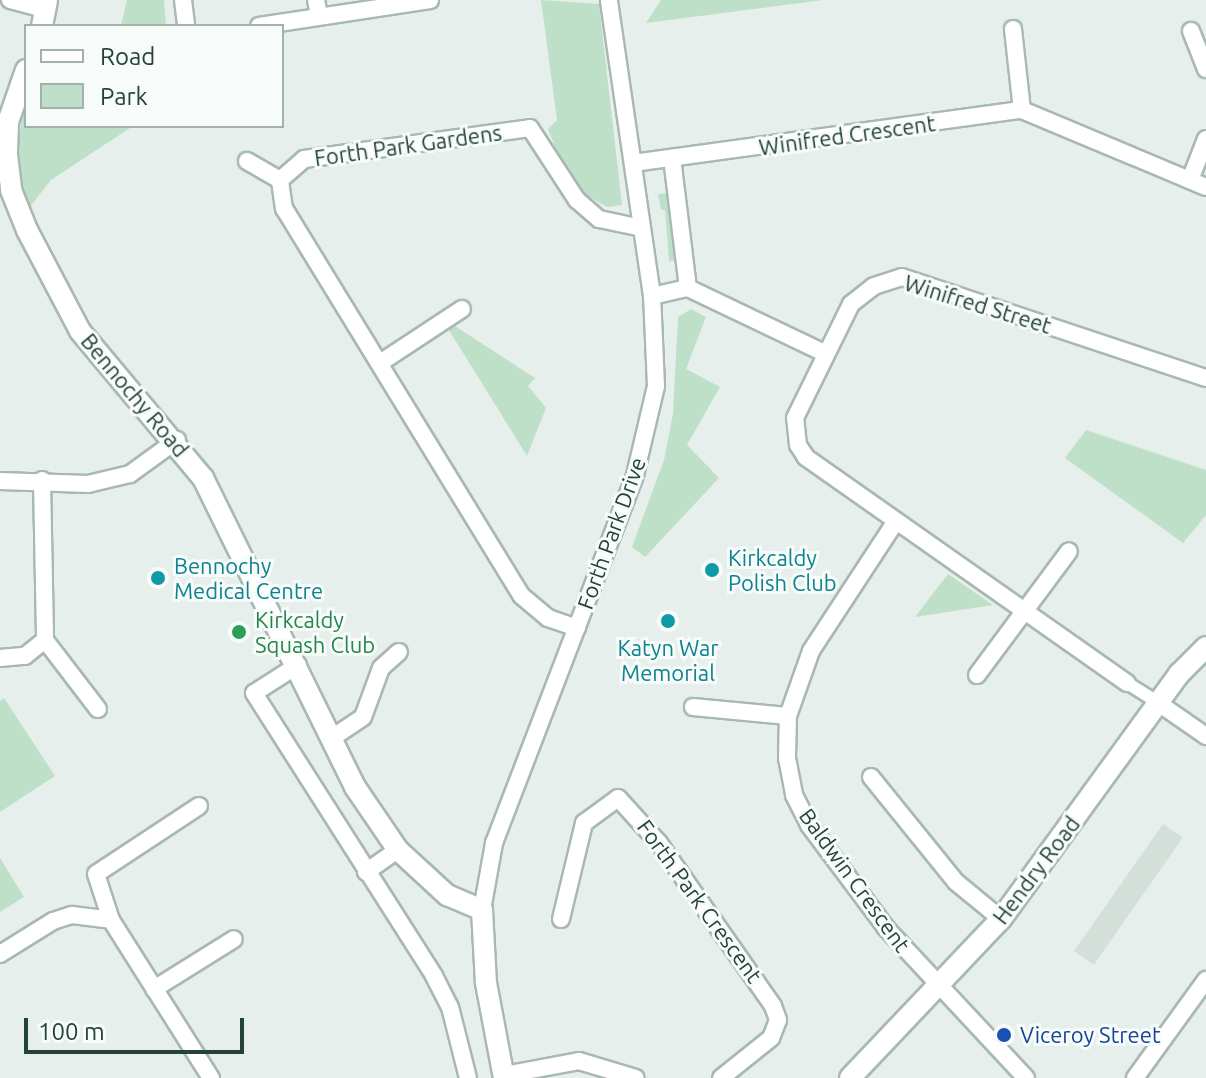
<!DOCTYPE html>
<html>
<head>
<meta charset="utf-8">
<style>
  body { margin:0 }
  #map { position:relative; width:1206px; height:1078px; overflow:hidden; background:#e6efeb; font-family:Ubuntu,sans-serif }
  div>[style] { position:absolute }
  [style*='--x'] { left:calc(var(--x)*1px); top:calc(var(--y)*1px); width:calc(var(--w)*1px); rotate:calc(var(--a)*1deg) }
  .built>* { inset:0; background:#d4dfda; transform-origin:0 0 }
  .green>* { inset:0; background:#bfe0c8 }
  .roads { filter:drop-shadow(2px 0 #a8b8b2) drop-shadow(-2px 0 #a8b8b2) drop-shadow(0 2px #a8b8b2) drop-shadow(0 -2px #a8b8b2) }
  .pedestrian>* { height:12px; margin:-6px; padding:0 6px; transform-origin:6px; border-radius:6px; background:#fff }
  .minor>* { height:16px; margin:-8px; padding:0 8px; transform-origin:8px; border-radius:8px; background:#fff }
  .tertiary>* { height:20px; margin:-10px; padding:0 10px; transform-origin:10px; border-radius:10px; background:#fff }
  .dots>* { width:22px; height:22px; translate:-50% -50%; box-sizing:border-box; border:4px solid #f7fbf9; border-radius:50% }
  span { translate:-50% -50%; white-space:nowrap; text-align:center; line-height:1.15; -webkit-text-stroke:6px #f7fbf9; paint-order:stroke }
  .street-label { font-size:22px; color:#24423a }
  .culture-label { font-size:22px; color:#0d838f }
  .left { translate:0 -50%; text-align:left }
  .leisure-label { font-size:22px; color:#27864d }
  .transit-label { font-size:22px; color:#164399 }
  .legend { position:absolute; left:24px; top:24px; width:260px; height:104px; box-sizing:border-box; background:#f7fbf9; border:2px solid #a3b1ad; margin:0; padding:10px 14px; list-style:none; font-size:24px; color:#24423a }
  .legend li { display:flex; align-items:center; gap:16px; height:40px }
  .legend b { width:40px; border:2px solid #a3b1ad }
  .scale { position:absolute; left:24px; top:1018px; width:220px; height:36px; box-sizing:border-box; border:4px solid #24423a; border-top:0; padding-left:10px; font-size:24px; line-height:28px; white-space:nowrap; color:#24423a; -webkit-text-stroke:6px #f7fbf9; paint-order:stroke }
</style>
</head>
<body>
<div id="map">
  <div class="built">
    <i style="left:1163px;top:824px;width:24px;height:155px;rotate:35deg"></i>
  </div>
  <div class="green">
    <i style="clip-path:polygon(127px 0,164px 0,166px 26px,121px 26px)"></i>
    <i style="clip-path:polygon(541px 0,599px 4px,622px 205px,607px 207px,586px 195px,556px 149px,548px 129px,557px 120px)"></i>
    <i style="clip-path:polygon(661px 0,823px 0,646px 23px)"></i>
    <i style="clip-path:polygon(26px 94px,26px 126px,133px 126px,51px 180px,29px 208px,15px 163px)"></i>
    <i style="clip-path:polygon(667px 193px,676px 260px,669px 261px,665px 210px,661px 210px,658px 194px)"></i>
    <i style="clip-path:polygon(691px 309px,706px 317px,686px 369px,720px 387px,687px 445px,719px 478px,645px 557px,632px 547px,664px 460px,673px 414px,678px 317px)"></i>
    <i style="clip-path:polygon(452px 324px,535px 378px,528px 386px,546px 408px,527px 456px,447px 327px)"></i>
    <i style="clip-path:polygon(1086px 430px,1206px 470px,1206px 515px,1183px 543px,1065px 458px)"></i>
    <i style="clip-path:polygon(948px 574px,993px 605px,915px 617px)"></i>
    <i style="clip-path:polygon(4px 698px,55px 776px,0 812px,0 701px)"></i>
    <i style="clip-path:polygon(0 858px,24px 897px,0 912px)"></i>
  </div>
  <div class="roads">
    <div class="pedestrian">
      <i style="--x:1127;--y:683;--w:36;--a:32"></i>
    </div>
    <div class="minor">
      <i style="--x:10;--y:0;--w:38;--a:15"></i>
      <i style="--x:183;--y:0;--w:26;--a:83"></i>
      <i style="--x:316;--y:0;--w:16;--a:79"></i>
      <i style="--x:259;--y:26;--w:173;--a:-8.6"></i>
      <i style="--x:1013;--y:29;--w:81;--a:83.7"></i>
      <i style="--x:1191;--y:31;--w:41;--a:68.5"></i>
      <i style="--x:672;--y:158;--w:131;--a:83"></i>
      <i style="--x:688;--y:288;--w:151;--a:25.5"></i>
      <i style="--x:247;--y:161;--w:38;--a:30"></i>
      <i style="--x:633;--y:163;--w:393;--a:-7.8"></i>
      <i style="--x:1022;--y:110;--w:199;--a:22.7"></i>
      <i style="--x:1190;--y:180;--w:44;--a:-68.7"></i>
      <i style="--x:652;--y:296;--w:37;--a:-13"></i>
      <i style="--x:380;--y:363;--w:98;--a:-33.4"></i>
      <i style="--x:42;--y:480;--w:160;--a:88.9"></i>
      <i style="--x:45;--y:640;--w:87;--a:52.5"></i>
      <i style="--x:0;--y:481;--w:88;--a:2"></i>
      <i style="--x:88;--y:484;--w:43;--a:-13.4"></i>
      <i style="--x:130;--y:474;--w:58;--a:-35.9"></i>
      <i style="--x:896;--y:521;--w:155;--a:123.2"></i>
      <i style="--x:811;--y:651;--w:69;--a:109.5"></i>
      <i style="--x:788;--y:716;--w:42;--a:91.4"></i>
      <i style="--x:787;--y:758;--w:38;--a:79"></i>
      <i style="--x:794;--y:795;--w:34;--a:63"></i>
      <i style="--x:809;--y:825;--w:129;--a:53.2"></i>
      <i style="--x:886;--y:928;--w:205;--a:47"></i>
      <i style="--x:577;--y:628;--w:31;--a:-161"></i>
      <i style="--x:548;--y:618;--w:35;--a:-140"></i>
      <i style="--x:521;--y:595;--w:453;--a:-121.5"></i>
      <i style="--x:284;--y:209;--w:29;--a:-98"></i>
      <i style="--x:280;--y:180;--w:32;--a:-41"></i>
      <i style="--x:304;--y:159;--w:228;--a:-7.8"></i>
      <i style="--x:530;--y:128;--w:86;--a:56.9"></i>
      <i style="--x:577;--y:200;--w:29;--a:41"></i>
      <i style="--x:599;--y:219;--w:44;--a:11.8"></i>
      <i style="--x:0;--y:658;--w:25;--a:-5"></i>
      <i style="--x:25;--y:656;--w:26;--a:-39"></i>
      <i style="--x:298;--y:665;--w:52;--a:147.5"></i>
      <i style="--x:254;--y:693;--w:335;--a:57.5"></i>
      <i style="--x:434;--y:976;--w:35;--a:63"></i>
      <i style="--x:450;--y:1007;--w:73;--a:75.8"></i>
      <i style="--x:977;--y:675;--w:154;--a:-53.4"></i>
      <i style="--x:1127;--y:683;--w:393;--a:-144.9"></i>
      <i style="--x:806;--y:457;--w:14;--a:-124"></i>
      <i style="--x:798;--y:445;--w:27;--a:-96"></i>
      <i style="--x:795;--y:418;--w:127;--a:-63.8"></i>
      <i style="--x:851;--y:304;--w:29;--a:-38"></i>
      <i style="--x:874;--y:286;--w:29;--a:-18"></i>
      <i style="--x:902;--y:277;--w:320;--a:18.4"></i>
      <i style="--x:1157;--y:702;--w:60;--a:34.8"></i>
      <i style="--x:693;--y:707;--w:95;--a:5.4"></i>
      <i style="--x:332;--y:738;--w:37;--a:-34"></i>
      <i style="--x:363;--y:717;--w:52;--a:-69.8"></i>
      <i style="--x:381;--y:668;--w:24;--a:-42"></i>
      <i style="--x:871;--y:777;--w:135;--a:51"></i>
      <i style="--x:956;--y:882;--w:58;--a:39.4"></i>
      <i style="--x:199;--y:806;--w:123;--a:146.6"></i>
      <i style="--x:96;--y:874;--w:48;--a:71.9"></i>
      <i style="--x:111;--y:920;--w:187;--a:57.7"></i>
      <i style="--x:366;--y:872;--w:39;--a:-35"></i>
      <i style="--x:482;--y:910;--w:68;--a:-79.8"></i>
      <i style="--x:494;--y:843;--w:394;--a:-69"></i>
      <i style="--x:635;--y:475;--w:91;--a:-76.7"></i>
      <i style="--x:656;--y:386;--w:90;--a:-92.5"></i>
      <i style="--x:652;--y:296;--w:299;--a:-98.3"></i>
      <i style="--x:561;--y:919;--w:99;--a:-76.5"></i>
      <i style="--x:584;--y:823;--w:42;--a:-36.3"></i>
      <i style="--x:618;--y:798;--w:61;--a:47.7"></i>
      <i style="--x:659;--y:843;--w:199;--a:55"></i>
      <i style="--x:773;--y:1006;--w:15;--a:70"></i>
      <i style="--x:778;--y:1020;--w:19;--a:111"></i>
      <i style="--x:771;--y:1038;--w:64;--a:141.3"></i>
      <i style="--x:0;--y:954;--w:62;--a:-31.9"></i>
      <i style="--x:53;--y:921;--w:20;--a:-18"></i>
      <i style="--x:72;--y:915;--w:39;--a:7"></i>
      <i style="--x:154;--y:989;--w:94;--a:-32"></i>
      <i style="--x:504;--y:1075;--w:76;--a:-10.6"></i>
      <i style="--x:579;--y:1061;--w:59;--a:16.6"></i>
      <i style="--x:1135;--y:1078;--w:121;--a:-54.1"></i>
    </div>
    <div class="tertiary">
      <i style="--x:42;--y:26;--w:26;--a:-79"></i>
      <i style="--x:26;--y:70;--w:55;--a:109.1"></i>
      <i style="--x:8;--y:122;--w:33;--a:92"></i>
      <i style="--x:7;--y:155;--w:35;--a:83"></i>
      <i style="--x:11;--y:190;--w:43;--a:68.2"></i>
      <i style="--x:27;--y:230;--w:114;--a:62.3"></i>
      <i style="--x:80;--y:331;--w:192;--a:50.1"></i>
      <i style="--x:203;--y:478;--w:344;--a:63.8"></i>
      <i style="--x:355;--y:787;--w:76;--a:55.7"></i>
      <i style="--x:398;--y:850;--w:67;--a:42.6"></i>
      <i style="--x:447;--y:895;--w:38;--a:23"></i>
      <i style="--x:482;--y:910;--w:73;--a:86.9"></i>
      <i style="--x:486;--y:983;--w:97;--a:79.3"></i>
      <i style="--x:850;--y:1078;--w:219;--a:-46.5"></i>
      <i style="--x:1001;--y:919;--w:303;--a:-54"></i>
      <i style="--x:1179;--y:674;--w:38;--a:-45"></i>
    </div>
  </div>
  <div class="dots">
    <i style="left:712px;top:570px;background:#0f9aa8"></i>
    <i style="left:158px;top:578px;background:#0f9aa8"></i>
    <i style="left:668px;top:621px;background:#0f9aa8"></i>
    <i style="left:239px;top:632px;background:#2e9e5b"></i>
    <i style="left:1004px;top:1035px;background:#1a4fb4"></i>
  </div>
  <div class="street-label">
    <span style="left:847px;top:135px;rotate:-8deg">Winifred Crescent</span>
    <span style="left:408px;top:145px;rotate:-8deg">Forth Park Gardens</span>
    <span style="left:978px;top:304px;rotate:17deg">Winifred Street</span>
    <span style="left:135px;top:395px;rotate:50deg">Bennochy Road</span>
    <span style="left:611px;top:533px;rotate:-70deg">Forth Park Drive</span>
    <span style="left:1036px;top:870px;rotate:-53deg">Hendry Road</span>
    <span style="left:855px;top:880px;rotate:54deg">Baldwin Crescent</span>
    <span style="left:700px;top:901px;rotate:54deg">Forth Park Crescent</span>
  </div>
  <div class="culture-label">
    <span class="left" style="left:728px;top:570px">Kirkcaldy<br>Polish Club</span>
    <span class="left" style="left:174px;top:578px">Bennochy<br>Medical Centre</span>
    <span style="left:668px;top:660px">Katyn War<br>Memorial</span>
  </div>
  <div class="leisure-label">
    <span class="left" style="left:255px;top:632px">Kirkcaldy<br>Squash Club</span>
  </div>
  <div class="transit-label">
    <span class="left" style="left:1020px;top:1035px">Viceroy Street</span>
  </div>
  <ul class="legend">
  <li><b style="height:10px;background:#fff"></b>Road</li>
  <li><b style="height:22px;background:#bfe0c8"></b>Park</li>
  </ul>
  <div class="scale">100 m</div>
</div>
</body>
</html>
